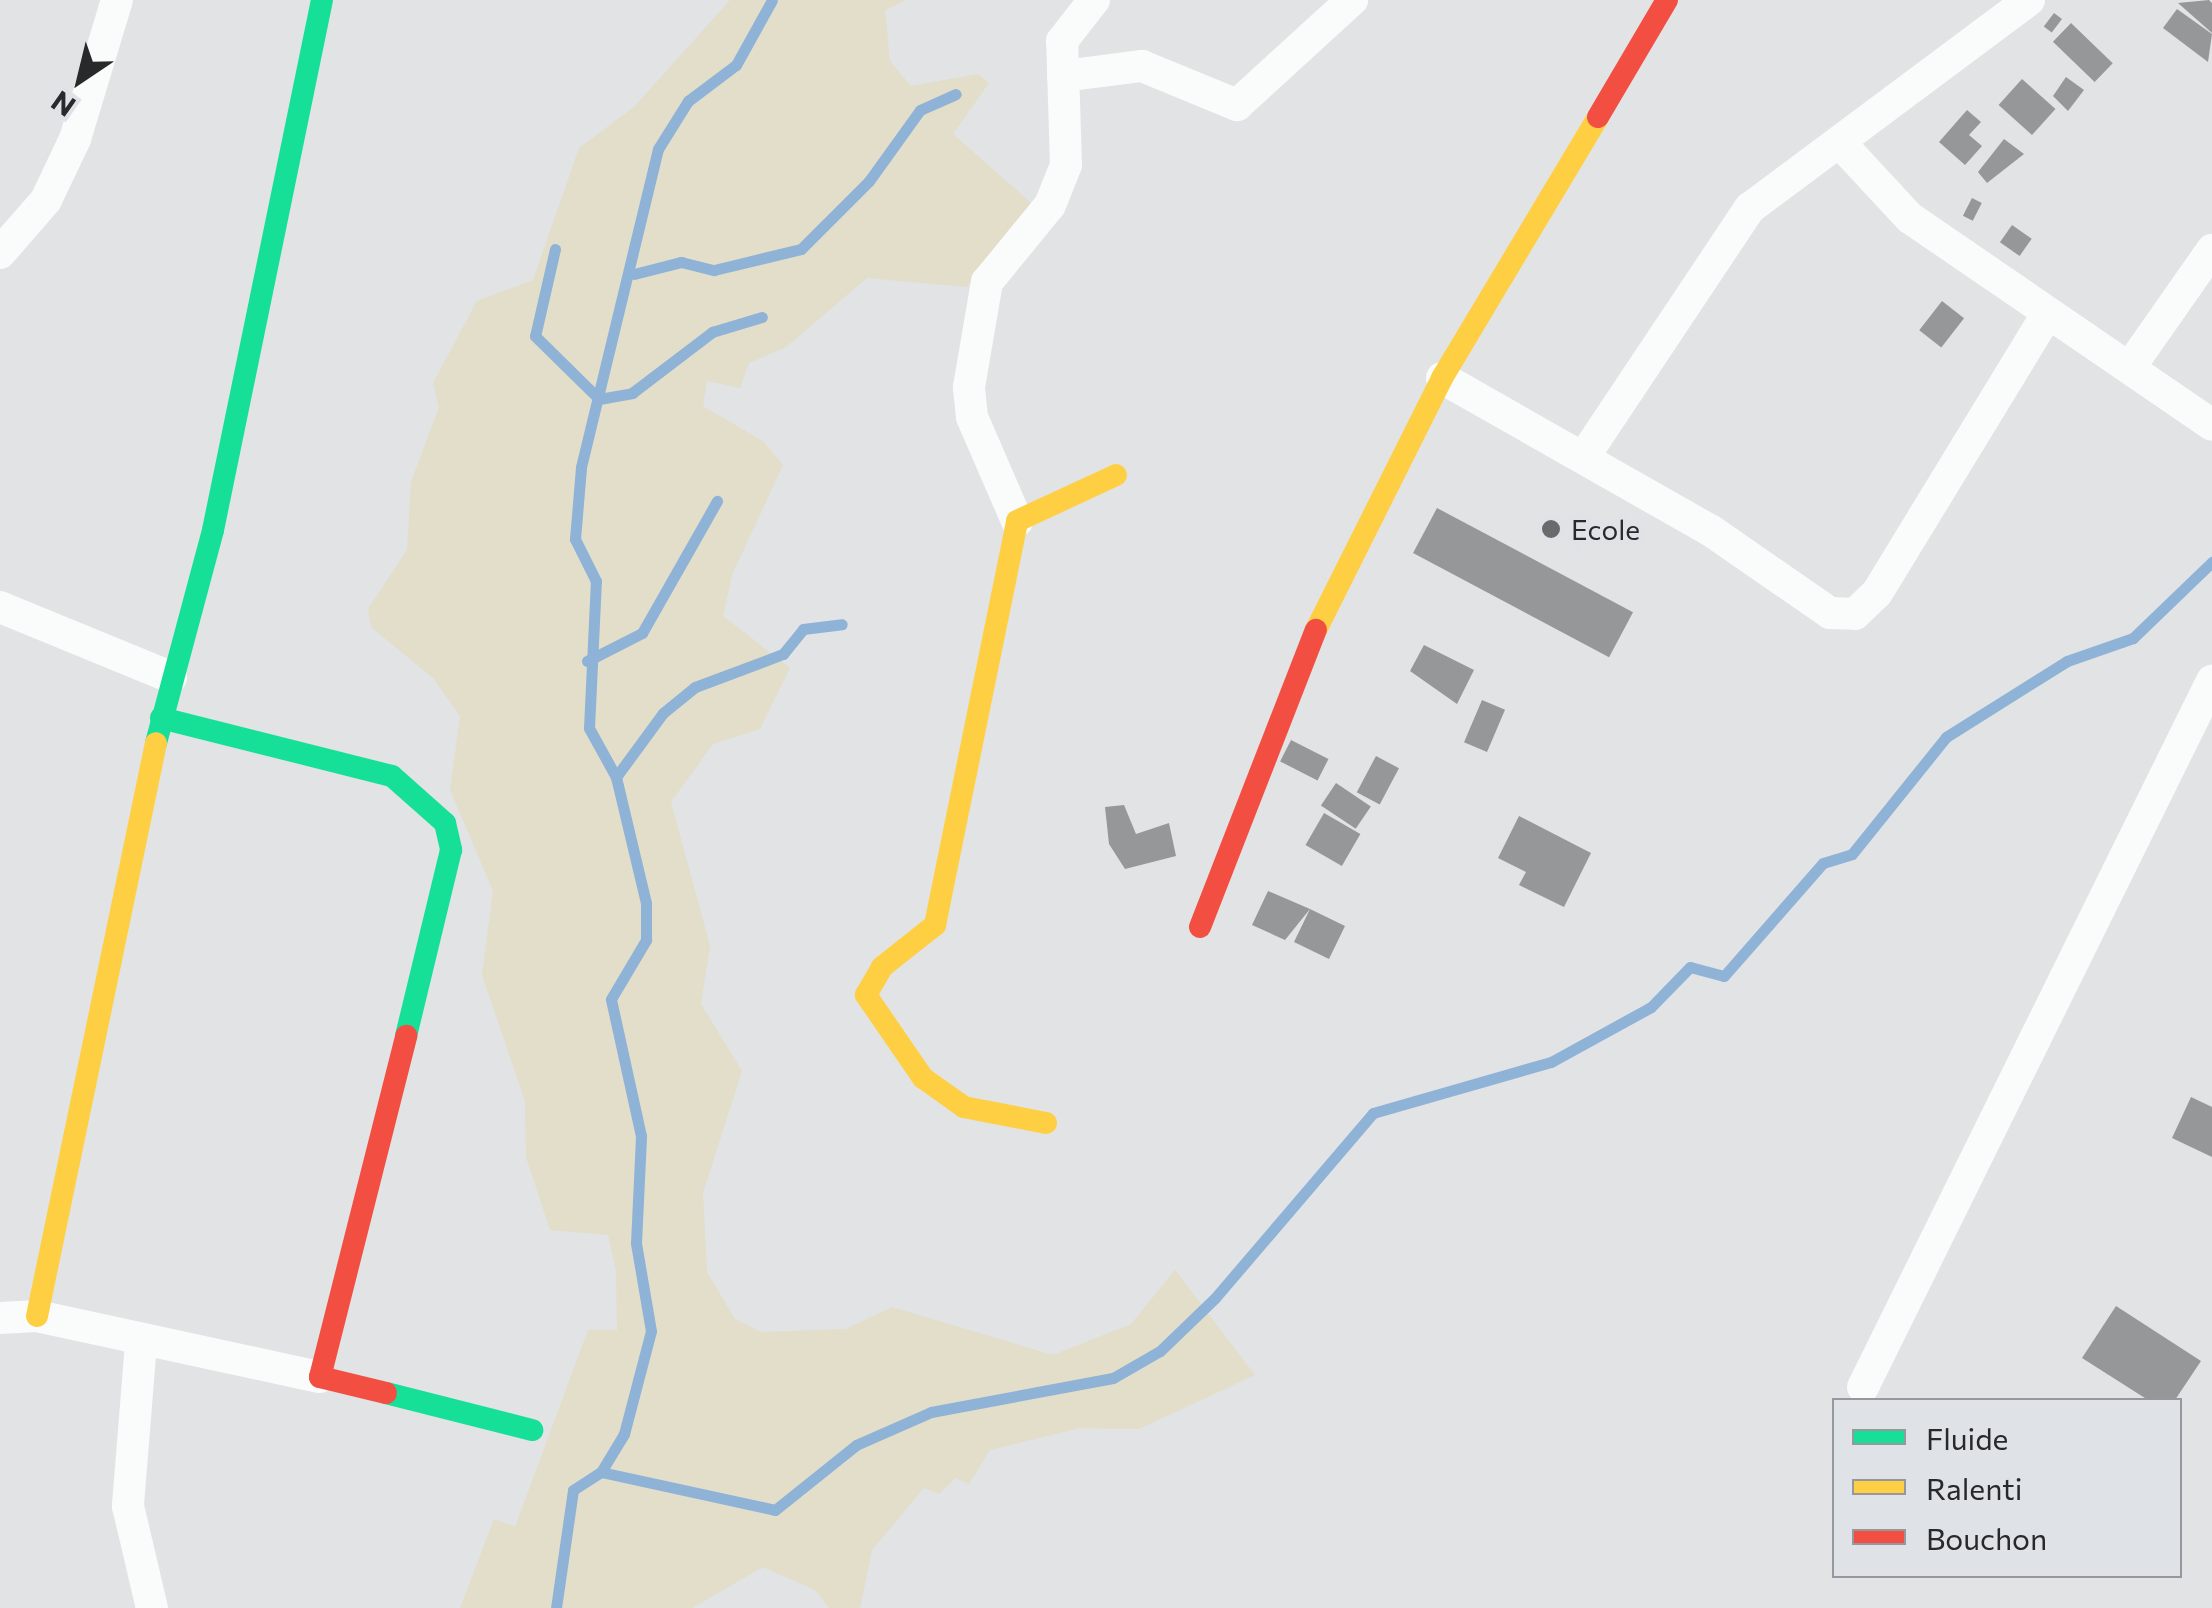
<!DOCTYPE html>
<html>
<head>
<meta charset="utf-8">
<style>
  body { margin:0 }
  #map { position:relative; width:2212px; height:1608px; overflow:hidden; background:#e1e3e5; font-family:Commissioner,sans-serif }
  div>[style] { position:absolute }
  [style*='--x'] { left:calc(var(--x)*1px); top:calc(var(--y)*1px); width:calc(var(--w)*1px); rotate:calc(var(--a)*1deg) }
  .sand>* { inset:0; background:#e2deca }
  .stream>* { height:11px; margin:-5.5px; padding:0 5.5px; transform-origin:5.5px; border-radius:5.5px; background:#8fb2d7 }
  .building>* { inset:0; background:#959798; transform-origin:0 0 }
  .street>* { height:32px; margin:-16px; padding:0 16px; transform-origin:16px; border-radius:16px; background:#fafbfb }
  .fast>* { height:22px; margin:-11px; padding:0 11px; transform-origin:11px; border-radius:11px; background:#16e098 }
  .slow>* { height:22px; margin:-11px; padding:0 11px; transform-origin:11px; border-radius:11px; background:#ffcf43 }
  .jam>* { height:22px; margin:-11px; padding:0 11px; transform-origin:11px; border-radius:11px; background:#f24e42 }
  .dots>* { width:28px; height:28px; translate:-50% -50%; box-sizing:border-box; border:5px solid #dfe3e7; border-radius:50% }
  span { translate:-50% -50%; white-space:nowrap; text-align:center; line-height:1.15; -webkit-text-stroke:10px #dfe3e7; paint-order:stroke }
  .poi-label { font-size:28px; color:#27292b }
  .left { translate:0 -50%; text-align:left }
  .legend { position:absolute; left:1832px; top:1398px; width:350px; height:180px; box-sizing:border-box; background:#dfe3e7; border:2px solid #95999c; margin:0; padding:12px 18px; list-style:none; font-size:30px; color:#27292b }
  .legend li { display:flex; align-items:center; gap:20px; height:50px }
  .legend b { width:50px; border:2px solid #95999c }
  .north { position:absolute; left:30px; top:30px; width:100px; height:100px; -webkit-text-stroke:8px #dfe3e7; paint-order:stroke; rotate:215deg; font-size:28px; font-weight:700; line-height:40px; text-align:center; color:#27292b }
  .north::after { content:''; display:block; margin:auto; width:35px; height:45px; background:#27292b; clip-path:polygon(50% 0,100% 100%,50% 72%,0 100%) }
</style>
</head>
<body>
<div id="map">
  <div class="sand">
    <i style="clip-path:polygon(730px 0,906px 0,885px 10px,890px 61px,911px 86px,978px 74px,989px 83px,953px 134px,1029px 201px,1033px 222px,966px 287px,867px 278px,786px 347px,749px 363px,740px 388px,707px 381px,703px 406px,764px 442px,783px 465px,732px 575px,723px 616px,790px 668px,760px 729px,713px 744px,671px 802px,710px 946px,701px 1004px,742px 1071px,703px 1193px,707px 1272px,735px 1319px,761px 1332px,846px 1329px,892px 1307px,1053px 1355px,1131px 1324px,1175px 1270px,1255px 1375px,1139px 1429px,1080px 1428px,990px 1450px,969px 1484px,956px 1478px,939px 1494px,924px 1488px,872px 1550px,860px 1608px,829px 1608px,815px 1590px,763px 1567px,692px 1608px,460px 1608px,494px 1519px,515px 1527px,588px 1330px,617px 1330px,616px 1271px,608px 1235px,550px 1230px,526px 1157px,525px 1101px,482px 975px,493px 891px,450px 790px,460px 716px,434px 679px,371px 627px,368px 609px,407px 550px,411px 482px,439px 407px,433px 383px,477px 301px,533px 280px,579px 148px,634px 107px)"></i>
  </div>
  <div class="stream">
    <i style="--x:555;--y:249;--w:89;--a:102.9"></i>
    <i style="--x:535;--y:336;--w:90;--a:44.5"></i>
    <i style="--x:599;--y:399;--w:34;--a:-10"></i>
    <i style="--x:632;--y:393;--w:101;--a:-37.3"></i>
    <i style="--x:712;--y:332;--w:52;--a:-16.7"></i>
    <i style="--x:634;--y:274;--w:49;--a:-14.3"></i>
    <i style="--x:681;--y:262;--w:34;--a:14"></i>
    <i style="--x:714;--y:270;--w:89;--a:-13.6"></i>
    <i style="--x:801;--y:249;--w:96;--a:-45"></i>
    <i style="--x:869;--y:181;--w:87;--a:-54.3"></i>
    <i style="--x:920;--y:110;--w:39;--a:-24"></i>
    <i style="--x:587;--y:661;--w:62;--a:-27"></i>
    <i style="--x:642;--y:633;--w:152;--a:-60.4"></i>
    <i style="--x:616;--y:777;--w:79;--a:-53.7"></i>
    <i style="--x:663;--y:713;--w:41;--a:-39.1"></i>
    <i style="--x:695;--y:687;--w:94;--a:-20.6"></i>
    <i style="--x:783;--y:654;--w:32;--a:-51"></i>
    <i style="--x:803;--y:629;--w:39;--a:-7"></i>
    <i style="--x:601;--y:1472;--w:178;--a:12.3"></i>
    <i style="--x:775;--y:1510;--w:104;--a:-38.7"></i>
    <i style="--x:856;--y:1445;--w:82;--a:-23.7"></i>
    <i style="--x:931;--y:1412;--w:185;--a:-10.6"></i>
    <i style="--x:1113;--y:1378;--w:54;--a:-29.9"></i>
    <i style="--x:1160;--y:1351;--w:76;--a:-43.9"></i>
    <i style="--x:1215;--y:1298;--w:243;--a:-49.5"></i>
    <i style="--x:1373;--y:1113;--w:185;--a:-16"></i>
    <i style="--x:1551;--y:1062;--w:114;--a:-28.8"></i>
    <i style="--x:1651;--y:1007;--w:56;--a:-45.7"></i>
    <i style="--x:1690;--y:967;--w:35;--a:15"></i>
    <i style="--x:1724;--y:976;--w:150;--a:-48.8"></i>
    <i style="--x:1823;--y:863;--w:30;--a:-17"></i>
    <i style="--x:1852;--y:854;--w:150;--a:-51.2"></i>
    <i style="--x:1946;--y:737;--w:143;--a:-32.1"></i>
    <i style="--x:2067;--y:661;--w:70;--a:-19.2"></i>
    <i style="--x:2133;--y:638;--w:110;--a:-43.9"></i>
    <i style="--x:556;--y:1608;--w:119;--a:-81.8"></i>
    <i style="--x:573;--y:1490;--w:33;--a:-33"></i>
    <i style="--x:601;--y:1472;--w:44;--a:-58.8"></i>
    <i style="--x:624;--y:1434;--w:106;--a:-75.3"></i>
    <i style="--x:651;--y:1331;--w:89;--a:-99.7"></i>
    <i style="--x:636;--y:1243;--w:107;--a:-87.3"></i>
    <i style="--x:641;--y:1136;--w:140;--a:-102.4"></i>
    <i style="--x:611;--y:999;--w:69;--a:-59.3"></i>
    <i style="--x:646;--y:940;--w:37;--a:-90"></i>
    <i style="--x:646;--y:903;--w:130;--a:-103.4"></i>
    <i style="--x:616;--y:777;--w:56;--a:-118.9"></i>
    <i style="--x:589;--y:728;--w:147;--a:-87.3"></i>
    <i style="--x:596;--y:581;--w:47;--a:-116.6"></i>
    <i style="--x:575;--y:539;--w:72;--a:-85.2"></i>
    <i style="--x:581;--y:467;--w:327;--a:-76.4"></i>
    <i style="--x:658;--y:149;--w:57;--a:-58"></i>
    <i style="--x:688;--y:101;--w:60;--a:-36.9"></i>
    <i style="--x:736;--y:65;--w:74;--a:-61"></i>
  </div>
  <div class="building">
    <i style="clip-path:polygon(2209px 0,2212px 3px,2212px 33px,2178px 3px)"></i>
    <i style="clip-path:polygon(2177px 9px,2212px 34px,2208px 62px,2163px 28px)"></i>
    <i style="left:2054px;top:13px;width:10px;height:17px;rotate:37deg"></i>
    <i style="left:2071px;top:23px;width:58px;height:26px;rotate:44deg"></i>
    <i style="clip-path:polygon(2066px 77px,2084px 90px,2068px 111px,2053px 96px)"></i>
    <i style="left:2022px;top:79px;width:45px;height:35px;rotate:42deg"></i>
    <i style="clip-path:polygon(1967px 110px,1981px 122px,1969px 135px,1982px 146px,1965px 165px,1939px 142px)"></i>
    <i style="clip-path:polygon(2004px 139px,2024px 154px,1987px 183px,1978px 172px)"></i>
    <i style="left:1972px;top:198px;width:11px;height:20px;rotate:27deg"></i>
    <i style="left:2012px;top:225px;width:24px;height:21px;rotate:35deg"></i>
    <i style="left:1942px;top:301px;width:28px;height:37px;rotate:38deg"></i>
    <i style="left:1437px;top:508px;width:222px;height:51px;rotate:28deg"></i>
    <i style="clip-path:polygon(1424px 645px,1474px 670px,1457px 704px,1410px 671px)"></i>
    <i style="left:1482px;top:700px;width:25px;height:46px;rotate:23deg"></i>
    <i style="left:1291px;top:740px;width:42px;height:24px;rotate:27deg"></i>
    <i style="left:1376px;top:756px;width:26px;height:41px;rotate:28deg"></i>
    <i style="left:1336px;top:783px;width:42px;height:27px;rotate:34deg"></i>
    <i style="clip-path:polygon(1124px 805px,1136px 834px,1169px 823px,1176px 856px,1125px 869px,1109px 844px,1105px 807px)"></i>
    <i style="left:1324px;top:813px;width:42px;height:37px;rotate:30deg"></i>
    <i style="clip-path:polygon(1519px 816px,1591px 853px,1564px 907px,1519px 885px,1526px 872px,1498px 858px)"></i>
    <i style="clip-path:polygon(1268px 891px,1310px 909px,1345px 926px,1329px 959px,1294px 942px,1310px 909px,1285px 940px,1252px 925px)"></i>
    <i style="clip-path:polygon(2191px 1097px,2212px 1107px,2212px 1157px,2172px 1138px)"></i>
    <i style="clip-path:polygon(2116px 1306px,2201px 1361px,2175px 1400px,2148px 1400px,2082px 1358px)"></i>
  </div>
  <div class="street">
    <i style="--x:1063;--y:76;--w:80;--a:-7.2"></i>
    <i style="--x:1142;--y:66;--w:103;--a:22.3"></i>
    <i style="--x:1237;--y:105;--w:156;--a:-42.4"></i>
    <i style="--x:1843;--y:146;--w:98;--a:47.1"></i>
    <i style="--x:1910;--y:218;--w:366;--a:34.4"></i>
    <i style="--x:0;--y:253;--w:70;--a:-49"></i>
    <i style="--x:46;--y:200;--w:68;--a:-64.6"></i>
    <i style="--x:75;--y:139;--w:145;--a:-73.2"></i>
    <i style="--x:2130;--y:367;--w:143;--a:-55"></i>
    <i style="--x:1442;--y:378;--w:308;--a:29.6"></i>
    <i style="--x:1710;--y:530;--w:146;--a:34.7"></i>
    <i style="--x:1830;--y:613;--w:25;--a:2"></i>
    <i style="--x:1855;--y:614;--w:30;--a:-44"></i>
    <i style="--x:1877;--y:593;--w:324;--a:-58.6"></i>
    <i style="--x:1585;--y:455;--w:297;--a:-56.3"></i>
    <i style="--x:1750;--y:208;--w:348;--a:-36.7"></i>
    <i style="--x:1017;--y:521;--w:113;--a:-113.4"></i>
    <i style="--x:972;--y:417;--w:30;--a:-96"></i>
    <i style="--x:969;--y:387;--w:107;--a:-80.3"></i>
    <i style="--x:987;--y:282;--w:99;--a:-50.7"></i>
    <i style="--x:1050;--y:205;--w:43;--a:-68.2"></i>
    <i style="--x:1066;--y:165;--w:124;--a:-91.8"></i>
    <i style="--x:1062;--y:41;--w:52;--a:-52"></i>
    <i style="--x:0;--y:607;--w:185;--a:22.3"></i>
    <i style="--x:0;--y:1318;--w:37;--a:-3"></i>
    <i style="--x:37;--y:1316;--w:289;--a:12.2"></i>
    <i style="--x:141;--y:1343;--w:164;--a:94.6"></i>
    <i style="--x:128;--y:1506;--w:105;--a:76.8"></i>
    <i style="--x:1863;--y:1387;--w:788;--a:-63.7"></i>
  </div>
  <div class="fast">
    <i style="--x:161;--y:718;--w:238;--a:14.1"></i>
    <i style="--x:392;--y:776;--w:71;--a:41.6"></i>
    <i style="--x:445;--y:823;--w:28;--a:77"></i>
    <i style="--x:451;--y:850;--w:191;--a:103.6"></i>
    <i style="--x:156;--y:743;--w:220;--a:-75"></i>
    <i style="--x:213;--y:530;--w:541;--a:-78.38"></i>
    <i style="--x:386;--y:1393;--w:151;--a:14.2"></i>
  </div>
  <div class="slow">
    <i style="--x:1316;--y:630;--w:282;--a:-63.4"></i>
    <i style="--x:1442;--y:378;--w:304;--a:-59.1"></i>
    <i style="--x:1046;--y:1123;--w:84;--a:-169"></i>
    <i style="--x:964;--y:1107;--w:50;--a:-144.7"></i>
    <i style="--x:923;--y:1078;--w:101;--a:-124.5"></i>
    <i style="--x:866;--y:995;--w:32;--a:-60"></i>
    <i style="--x:882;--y:967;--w:68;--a:-38.4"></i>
    <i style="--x:935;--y:925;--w:412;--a:-78.5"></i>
    <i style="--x:1017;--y:521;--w:109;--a:-24.9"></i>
    <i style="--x:37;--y:1316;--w:585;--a:-78.27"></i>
  </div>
  <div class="jam">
    <i style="--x:1598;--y:117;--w:136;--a:-59.5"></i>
    <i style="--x:1200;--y:927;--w:319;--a:-68.7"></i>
    <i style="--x:386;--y:1393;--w:68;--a:-166.4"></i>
    <i style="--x:320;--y:1377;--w:352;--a:-75.8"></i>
  </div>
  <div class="dots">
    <i style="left:1551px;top:529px;background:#686a6c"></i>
  </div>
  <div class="poi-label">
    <span class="left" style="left:1571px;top:529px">Ecole</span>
  </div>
  <ul class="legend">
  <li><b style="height:12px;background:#16e098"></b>Fluide</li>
  <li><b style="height:12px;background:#ffcf43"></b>Ralenti</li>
  <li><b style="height:12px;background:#f24e42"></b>Bouchon</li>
  </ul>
  <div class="north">N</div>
</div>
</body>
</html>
